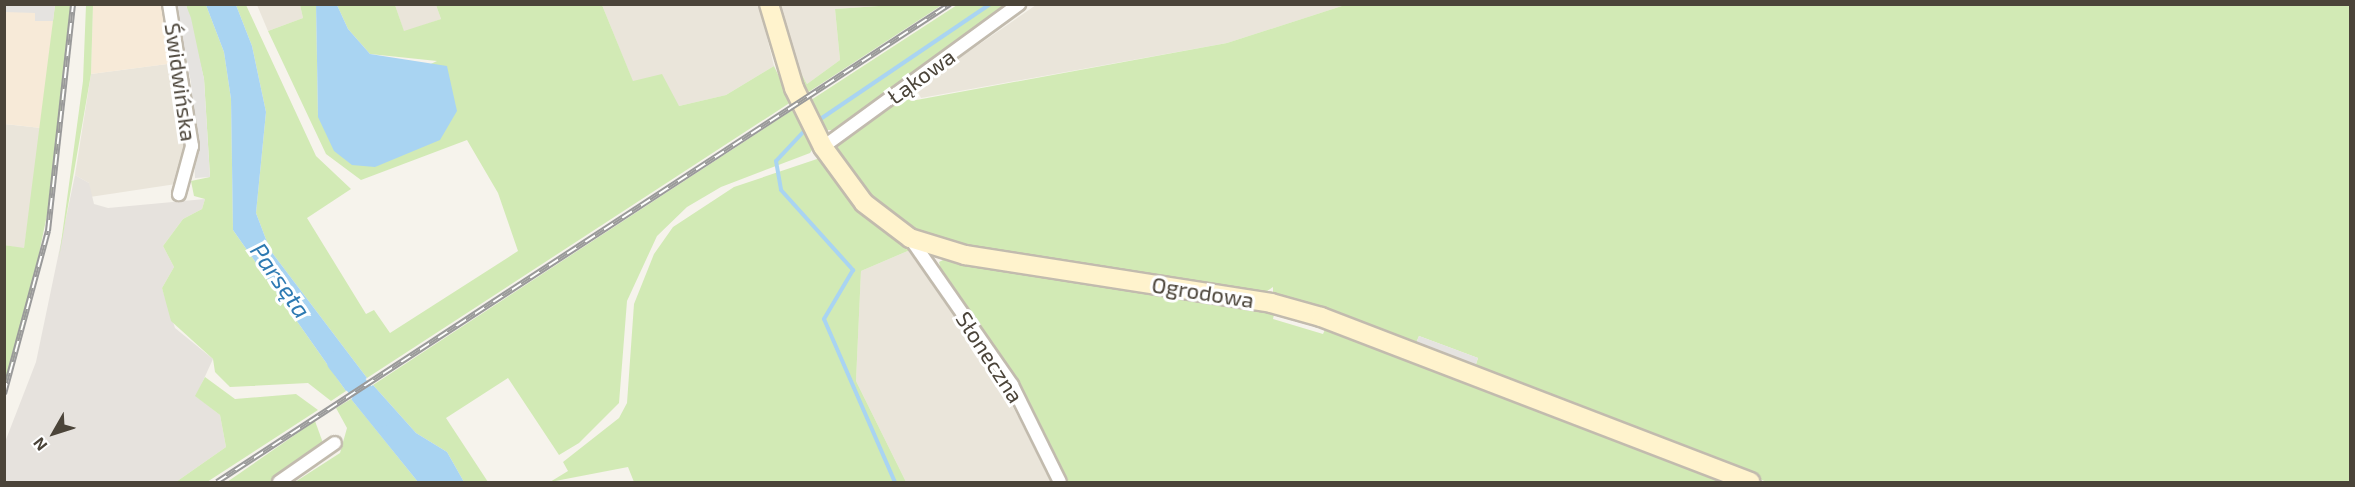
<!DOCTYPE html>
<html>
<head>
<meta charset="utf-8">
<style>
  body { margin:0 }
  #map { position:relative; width:2355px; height:487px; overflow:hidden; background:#f6f3ec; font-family:"Exo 2",sans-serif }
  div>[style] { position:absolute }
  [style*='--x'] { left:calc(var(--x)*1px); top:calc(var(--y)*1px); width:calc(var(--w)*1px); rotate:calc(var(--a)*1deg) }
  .residential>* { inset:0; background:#eae5da }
  .commercial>* { inset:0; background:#f7ead8 }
  .industrial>* { inset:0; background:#e6e2dd }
  .green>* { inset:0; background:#d2eab5 }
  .parking>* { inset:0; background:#e5e3e0 }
  .water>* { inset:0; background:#a9d4f2 }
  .stream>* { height:4px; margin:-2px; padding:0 2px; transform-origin:2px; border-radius:2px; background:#a9d4f2 }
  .river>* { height:22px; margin:-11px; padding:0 11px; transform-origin:11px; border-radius:11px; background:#a9d4f2 }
  .roads { filter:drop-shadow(2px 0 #c2bbae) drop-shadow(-2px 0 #c2bbae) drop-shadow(0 2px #c2bbae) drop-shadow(0 -2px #c2bbae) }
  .street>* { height:12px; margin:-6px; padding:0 6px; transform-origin:6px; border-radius:6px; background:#fff }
  .secondary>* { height:18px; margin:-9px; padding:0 9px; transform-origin:9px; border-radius:9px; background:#fff3cd }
  .rail>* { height:6px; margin-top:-3px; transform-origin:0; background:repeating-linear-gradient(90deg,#fff 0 11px,#9a9a9a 0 22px); box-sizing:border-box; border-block:2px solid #9a9a9a }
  span { translate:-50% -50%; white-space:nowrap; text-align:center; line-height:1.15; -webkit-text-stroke:6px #fff; paint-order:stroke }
  .street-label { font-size:22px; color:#4b4439 }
  .water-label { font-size:24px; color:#2e7ab2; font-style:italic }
  .frame { position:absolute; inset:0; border:6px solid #4b4439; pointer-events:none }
  .north { position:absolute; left:24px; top:403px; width:60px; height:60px; -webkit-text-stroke:4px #fff; paint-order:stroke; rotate:231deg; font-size:16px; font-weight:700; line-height:24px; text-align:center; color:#4b4439 }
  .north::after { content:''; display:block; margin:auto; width:21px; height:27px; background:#4b4439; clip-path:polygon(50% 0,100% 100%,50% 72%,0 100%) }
</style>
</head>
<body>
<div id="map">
  <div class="residential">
    <i style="clip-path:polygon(257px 5px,300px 5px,303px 18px,268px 31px)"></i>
    <i style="clip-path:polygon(395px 5px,436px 5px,441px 19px,404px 32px)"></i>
    <i style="clip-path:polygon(602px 5px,759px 5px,774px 66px,726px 95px,679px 106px,633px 82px)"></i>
    <i style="clip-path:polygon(778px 5px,893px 5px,835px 9px,840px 60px,807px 84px,787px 48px)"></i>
    <i style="clip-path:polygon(1036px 5px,1345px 5px,1227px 43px,921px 98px,916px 88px)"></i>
    <i style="clip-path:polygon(175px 63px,187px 150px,176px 184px,90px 197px,89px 183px,75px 175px,91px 74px)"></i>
    <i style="clip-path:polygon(4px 124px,41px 128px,24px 249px,5px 245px)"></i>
    <i style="clip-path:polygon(910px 250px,995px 374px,1053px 482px,906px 482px,856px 381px,861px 271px)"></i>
  </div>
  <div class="commercial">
    <i style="clip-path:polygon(5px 5px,55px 5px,41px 128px,5px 124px)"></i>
    <i style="clip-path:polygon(93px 5px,163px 5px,175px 63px,91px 74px)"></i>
  </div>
  <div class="industrial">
    <i style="clip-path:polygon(75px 175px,89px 183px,94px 204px,108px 208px,205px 199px,202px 209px,183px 219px,163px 246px,174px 267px,162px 288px,175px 328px,213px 359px,196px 396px,220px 415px,226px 447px,176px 482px,5px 482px,5px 442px,36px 362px)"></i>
  </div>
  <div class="green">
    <i style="clip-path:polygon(55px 5px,71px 5px,54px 181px,26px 317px,5px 387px,4px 245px,24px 248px)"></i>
    <i style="clip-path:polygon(86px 5px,93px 5px,91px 74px,59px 258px,83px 81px)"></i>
    <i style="clip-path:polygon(186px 5px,206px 5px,224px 52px,231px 99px,233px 230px,346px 391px,331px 401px,308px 383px,230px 387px,215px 372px,213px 359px,171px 321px,162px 288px,174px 267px,163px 246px,183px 219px,202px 209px,205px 199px,194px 196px,191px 181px,210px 177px,204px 79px)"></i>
    <i style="clip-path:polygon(236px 5px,246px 5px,316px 156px,351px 189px,307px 218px,366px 314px,374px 310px,390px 333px,518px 251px,498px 193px,467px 140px,361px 180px,326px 154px,268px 31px,303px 18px,300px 5px,316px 5px,318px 117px,437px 61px,370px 54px,348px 29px,337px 5px,395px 5px,404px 31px,441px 19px,436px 5px,602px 5px,633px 81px,662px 74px,679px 106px,726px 95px,774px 66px,791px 102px,367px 378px,270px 250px,256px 213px,266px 112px,252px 46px)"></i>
    <i style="clip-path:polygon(893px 5px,942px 5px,804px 95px,787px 48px,807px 84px,840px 60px,835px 9px)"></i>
    <i style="clip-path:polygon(957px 5px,1009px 5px,837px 130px,823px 130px,808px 102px)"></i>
    <i style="clip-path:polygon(1345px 5px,2350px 5px,2350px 482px,1767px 482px,1475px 367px,1478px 358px,1419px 336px,1416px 343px,1273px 295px,1273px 287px,1261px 295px,975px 249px,906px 228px,856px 185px,835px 152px,836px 143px,903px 95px,911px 101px,1227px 43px)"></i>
    <i style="clip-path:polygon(794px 109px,814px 147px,810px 153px,721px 187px,687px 207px,657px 236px,627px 301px,619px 403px,579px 443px,559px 455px,508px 378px,446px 418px,488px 482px,464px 482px,447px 452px,416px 433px,373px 385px)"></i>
    <i style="clip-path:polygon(820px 158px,860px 209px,910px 250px,861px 271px,856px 381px,906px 482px,634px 482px,628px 467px,550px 482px,568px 471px,563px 462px,619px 418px,627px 403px,634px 304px,654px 254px,673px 227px,734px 187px)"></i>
    <i style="clip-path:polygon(949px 257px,1275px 310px,1273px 319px,1323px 334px,1327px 325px,1731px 482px,1066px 482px,1015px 380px,941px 270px,939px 262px)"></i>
    <i style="clip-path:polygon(205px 377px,235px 399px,296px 394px,318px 410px,207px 482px,176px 482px,226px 447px,220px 415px,195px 396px)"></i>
    <i style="clip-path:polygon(351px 399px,369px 421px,418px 482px,295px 482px,340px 453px,347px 428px,336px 408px)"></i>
    <i style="clip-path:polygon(315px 421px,323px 443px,295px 465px,269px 482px,227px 482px)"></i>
  </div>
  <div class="parking">
    <i style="clip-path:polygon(4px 5px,55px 5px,53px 21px,35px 21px,35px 13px,5px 12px)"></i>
    <i style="clip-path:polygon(174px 5px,186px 5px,191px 18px,204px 79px,210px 177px,195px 178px,191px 82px)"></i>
    <i style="clip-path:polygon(1419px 336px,1478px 358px,1475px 367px,1416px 343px)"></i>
  </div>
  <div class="water">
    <i style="clip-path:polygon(316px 4px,337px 5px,348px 29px,370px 54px,447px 66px,457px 111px,440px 140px,375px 167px,352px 165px,334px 151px,318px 117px)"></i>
    <i style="clip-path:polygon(206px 5px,236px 5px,252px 46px,266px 112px,256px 213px,270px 250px,367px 378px,346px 391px,233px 230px,231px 99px,224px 52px)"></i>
    <i style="clip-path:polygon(373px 385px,416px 433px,447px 452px,464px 482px,418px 482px,351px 399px)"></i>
  </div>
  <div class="stream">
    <i style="--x:816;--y:122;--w:210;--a:-34.1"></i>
    <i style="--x:807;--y:128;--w:45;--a:133.2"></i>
    <i style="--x:776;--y:161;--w:29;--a:80"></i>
    <i style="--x:781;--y:190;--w:108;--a:48"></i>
    <i style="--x:853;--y:270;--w:57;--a:120.6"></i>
    <i style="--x:824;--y:319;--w:178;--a:66.5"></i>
  </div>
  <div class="river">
    <i style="--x:338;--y:362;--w:69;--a:51.5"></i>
  </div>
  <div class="roads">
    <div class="street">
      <i style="--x:169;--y:4;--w:144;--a:80.8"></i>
      <i style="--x:192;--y:146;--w:50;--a:105.2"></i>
      <i style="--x:823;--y:147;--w:243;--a:-36.1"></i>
      <i style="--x:910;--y:238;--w:179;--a:55.2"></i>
      <i style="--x:1012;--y:385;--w:108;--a:63.7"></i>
      <i style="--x:279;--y:482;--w:68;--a:-34.9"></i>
    </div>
    <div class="secondary">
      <i style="--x:769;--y:4;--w:88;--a:73.4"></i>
      <i style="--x:794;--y:88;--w:66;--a:63.8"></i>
      <i style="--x:823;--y:147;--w:69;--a:53.8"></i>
      <i style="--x:864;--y:203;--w:58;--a:37.3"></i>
      <i style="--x:910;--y:238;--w:58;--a:17.2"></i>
      <i style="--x:965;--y:255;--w:310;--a:8.9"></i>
      <i style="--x:1271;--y:303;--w:52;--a:15.6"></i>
      <i style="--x:1321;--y:317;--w:460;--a:21"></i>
    </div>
  </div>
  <div class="rail">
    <i style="--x:4;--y:394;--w:169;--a:-74.9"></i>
    <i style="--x:48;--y:231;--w:228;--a:-83.7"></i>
    <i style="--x:217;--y:482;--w:875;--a:-33.11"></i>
  </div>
  <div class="street-label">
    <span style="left:921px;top:76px;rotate:-36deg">Łąkowa</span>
    <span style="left:181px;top:82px;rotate:82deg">Świdwińska</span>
    <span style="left:1203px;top:292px;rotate:9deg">Ogrodowa</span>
    <span style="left:990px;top:357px;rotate:57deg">Słoneczna</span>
  </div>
  <div class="water-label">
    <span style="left:281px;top:280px;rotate:55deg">Parsęta</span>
  </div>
  <div class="frame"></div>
  <div class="north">N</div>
</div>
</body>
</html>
